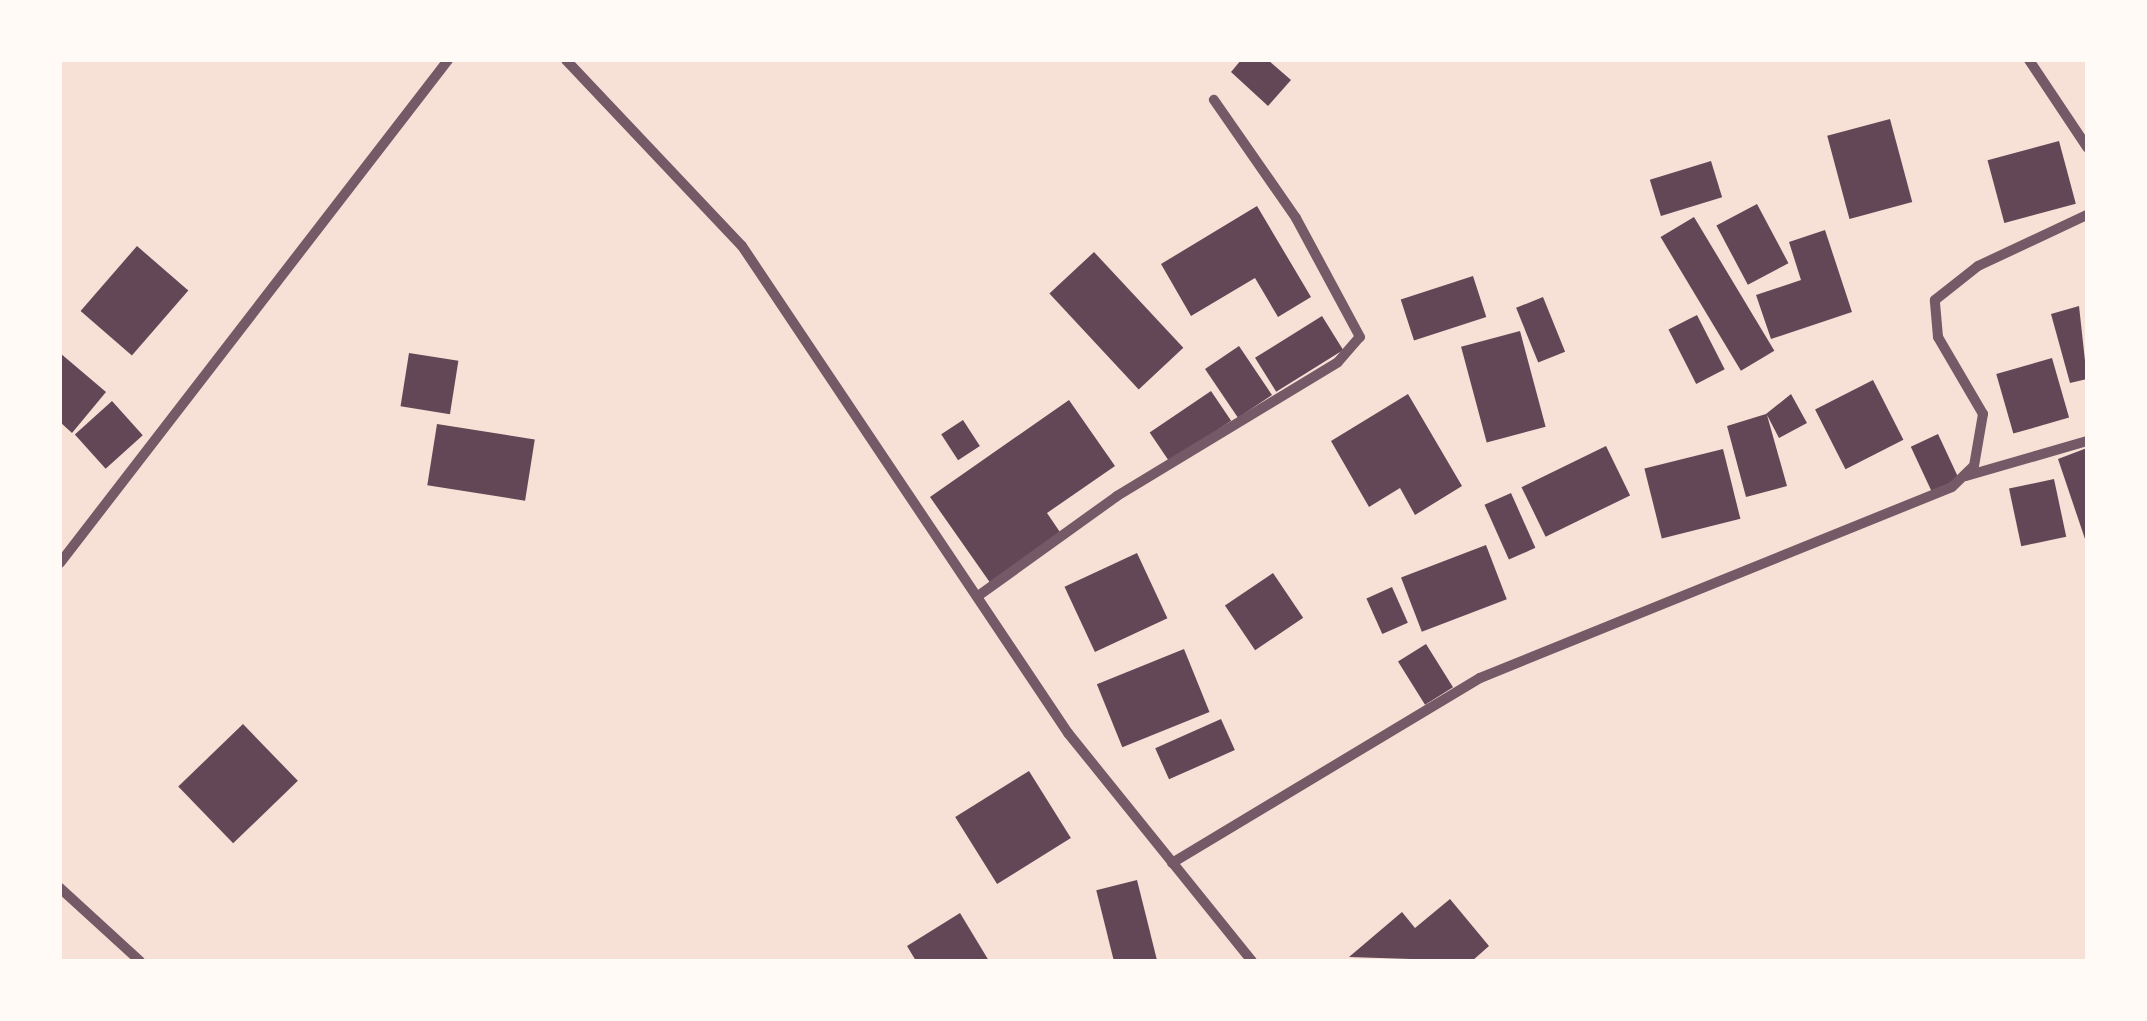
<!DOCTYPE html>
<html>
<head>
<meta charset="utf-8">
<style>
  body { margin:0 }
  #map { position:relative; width:2147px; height:1021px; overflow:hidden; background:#f7e1d7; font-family:Merriweather,serif }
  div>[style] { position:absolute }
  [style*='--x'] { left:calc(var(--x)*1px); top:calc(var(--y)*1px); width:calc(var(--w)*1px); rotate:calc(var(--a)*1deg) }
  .building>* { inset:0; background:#644757; transform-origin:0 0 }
  .minor>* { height:10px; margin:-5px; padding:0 5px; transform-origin:5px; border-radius:5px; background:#755966 }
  span { translate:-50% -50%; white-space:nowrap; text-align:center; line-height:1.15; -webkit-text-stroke:10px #fffaf5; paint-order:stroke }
  .frame { position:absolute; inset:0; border:62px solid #fffaf5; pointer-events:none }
</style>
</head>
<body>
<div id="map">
  <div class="building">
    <i style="clip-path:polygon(1241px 60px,1268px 60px,1291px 80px,1268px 106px,1231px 72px)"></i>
    <i style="left:1890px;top:119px;width:86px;height:65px;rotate:75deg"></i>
    <i style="left:2059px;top:141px;width:65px;height:74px;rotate:75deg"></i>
    <i style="left:1711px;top:161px;width:38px;height:64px;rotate:73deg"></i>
    <i style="left:1757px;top:204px;width:67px;height:46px;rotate:62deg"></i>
    <i style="clip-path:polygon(1257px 206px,1311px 297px,1278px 317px,1255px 278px,1191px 316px,1161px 264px)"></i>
    <i style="left:1694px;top:217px;width:156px;height:39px;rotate:59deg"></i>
    <i style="clip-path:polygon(1825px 230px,1852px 312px,1771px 339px,1756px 295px,1801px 280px,1789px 242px)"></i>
    <i style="left:137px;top:246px;width:68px;height:86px;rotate:41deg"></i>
    <i style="left:1094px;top:252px;width:131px;height:61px;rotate:47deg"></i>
    <i style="left:1473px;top:276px;width:43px;height:76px;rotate:72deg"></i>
    <i style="left:1543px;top:297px;width:59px;height:29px;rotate:68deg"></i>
    <i style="clip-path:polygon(2079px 306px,2087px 379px,2070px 383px,2051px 314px)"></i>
    <i style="left:1697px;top:315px;width:61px;height:32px;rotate:63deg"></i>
    <i style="left:1322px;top:316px;width:40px;height:79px;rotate:58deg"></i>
    <i style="left:1520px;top:331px;width:99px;height:61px;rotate:75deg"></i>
    <i style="left:1239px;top:346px;width:59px;height:41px;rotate:56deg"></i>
    <i style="clip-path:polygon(60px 353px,106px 392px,72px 433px,60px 422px)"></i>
    <i style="left:409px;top:353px;width:50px;height:54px;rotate:9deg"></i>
    <i style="left:2052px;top:358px;width:62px;height:58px;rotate:74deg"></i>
    <i style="left:1873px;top:380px;width:67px;height:65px;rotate:63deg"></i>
    <i style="left:1211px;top:391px;width:36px;height:74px;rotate:56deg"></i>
    <i style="clip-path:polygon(1408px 394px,1462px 486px,1415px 515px,1400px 488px,1369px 507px,1331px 441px)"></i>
    <i style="clip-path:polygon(1791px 394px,1807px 423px,1779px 438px,1767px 415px,1787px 486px,1746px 497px,1727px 426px,1766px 414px)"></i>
    <i style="clip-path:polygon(1069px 400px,1115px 466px,1047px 513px,1064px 538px,991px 584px,930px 497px)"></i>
    <i style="left:112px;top:401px;width:46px;height:50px;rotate:48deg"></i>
    <i style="left:963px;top:420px;width:31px;height:26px;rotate:57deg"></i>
    <i style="left:437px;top:424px;width:99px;height:62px;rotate:9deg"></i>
    <i style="left:1938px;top:434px;width:51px;height:30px;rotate:65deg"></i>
    <i style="left:1606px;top:446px;width:55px;height:94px;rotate:64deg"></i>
    <i style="clip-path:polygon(2087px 448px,2087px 541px,2086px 542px,2058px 459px)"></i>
    <i style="left:1723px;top:449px;width:72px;height:81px;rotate:76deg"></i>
    <i style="left:2054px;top:479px;width:59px;height:46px;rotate:78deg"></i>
    <i style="left:1511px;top:493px;width:60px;height:29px;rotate:66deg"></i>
    <i style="left:1486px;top:545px;width:58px;height:91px;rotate:69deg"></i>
    <i style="left:1137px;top:553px;width:72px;height:80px;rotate:65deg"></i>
    <i style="left:1273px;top:573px;width:54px;height:58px;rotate:56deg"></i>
    <i style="left:1392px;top:587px;width:39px;height:28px;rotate:66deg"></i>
    <i style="left:1426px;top:644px;width:51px;height:33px;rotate:58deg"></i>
    <i style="left:1184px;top:649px;width:68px;height:94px;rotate:68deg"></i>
    <i style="left:1221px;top:719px;width:34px;height:72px;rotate:66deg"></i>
    <i style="left:243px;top:724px;width:79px;height:90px;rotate:46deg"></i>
    <i style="left:1029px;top:771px;width:79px;height:87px;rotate:58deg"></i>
    <i style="left:1137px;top:880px;width:83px;height:42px;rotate:76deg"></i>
    <i style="clip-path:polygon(1450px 899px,1489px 946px,1472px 961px,1349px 957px,1402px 912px,1415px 928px)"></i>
    <i style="clip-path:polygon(960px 913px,989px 961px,916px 961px,907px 946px)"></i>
  </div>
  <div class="minor">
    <i style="--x:566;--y:60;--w:256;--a:46.6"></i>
    <i style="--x:742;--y:246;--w:586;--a:56.2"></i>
    <i style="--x:1068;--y:733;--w:293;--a:51.1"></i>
    <i style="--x:2029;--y:60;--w:105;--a:56.3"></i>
    <i style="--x:1966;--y:476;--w:126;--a:-16.1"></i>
    <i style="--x:60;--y:563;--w:635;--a:-52.35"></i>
    <i style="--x:978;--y:596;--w:171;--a:-35.7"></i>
    <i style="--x:1117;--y:496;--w:258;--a:-31.2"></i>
    <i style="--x:1338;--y:362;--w:33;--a:-49"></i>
    <i style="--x:1360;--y:337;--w:135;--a:-118.3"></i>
    <i style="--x:1296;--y:218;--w:144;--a:-124.8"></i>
    <i style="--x:1172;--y:863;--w:359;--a:-31"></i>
    <i style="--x:1480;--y:678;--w:509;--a:-22.03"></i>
    <i style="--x:1952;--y:487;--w:30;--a:-44"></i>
    <i style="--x:1974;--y:466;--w:53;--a:-80.2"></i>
    <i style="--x:1983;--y:414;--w:89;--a:-120.3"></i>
    <i style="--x:1938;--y:337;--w:37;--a:-95"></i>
    <i style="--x:1935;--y:300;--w:55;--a:-38.3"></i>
    <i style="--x:1978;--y:266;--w:120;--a:-25.1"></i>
    <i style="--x:60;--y:888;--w:108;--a:42.4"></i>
  </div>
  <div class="frame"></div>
</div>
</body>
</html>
